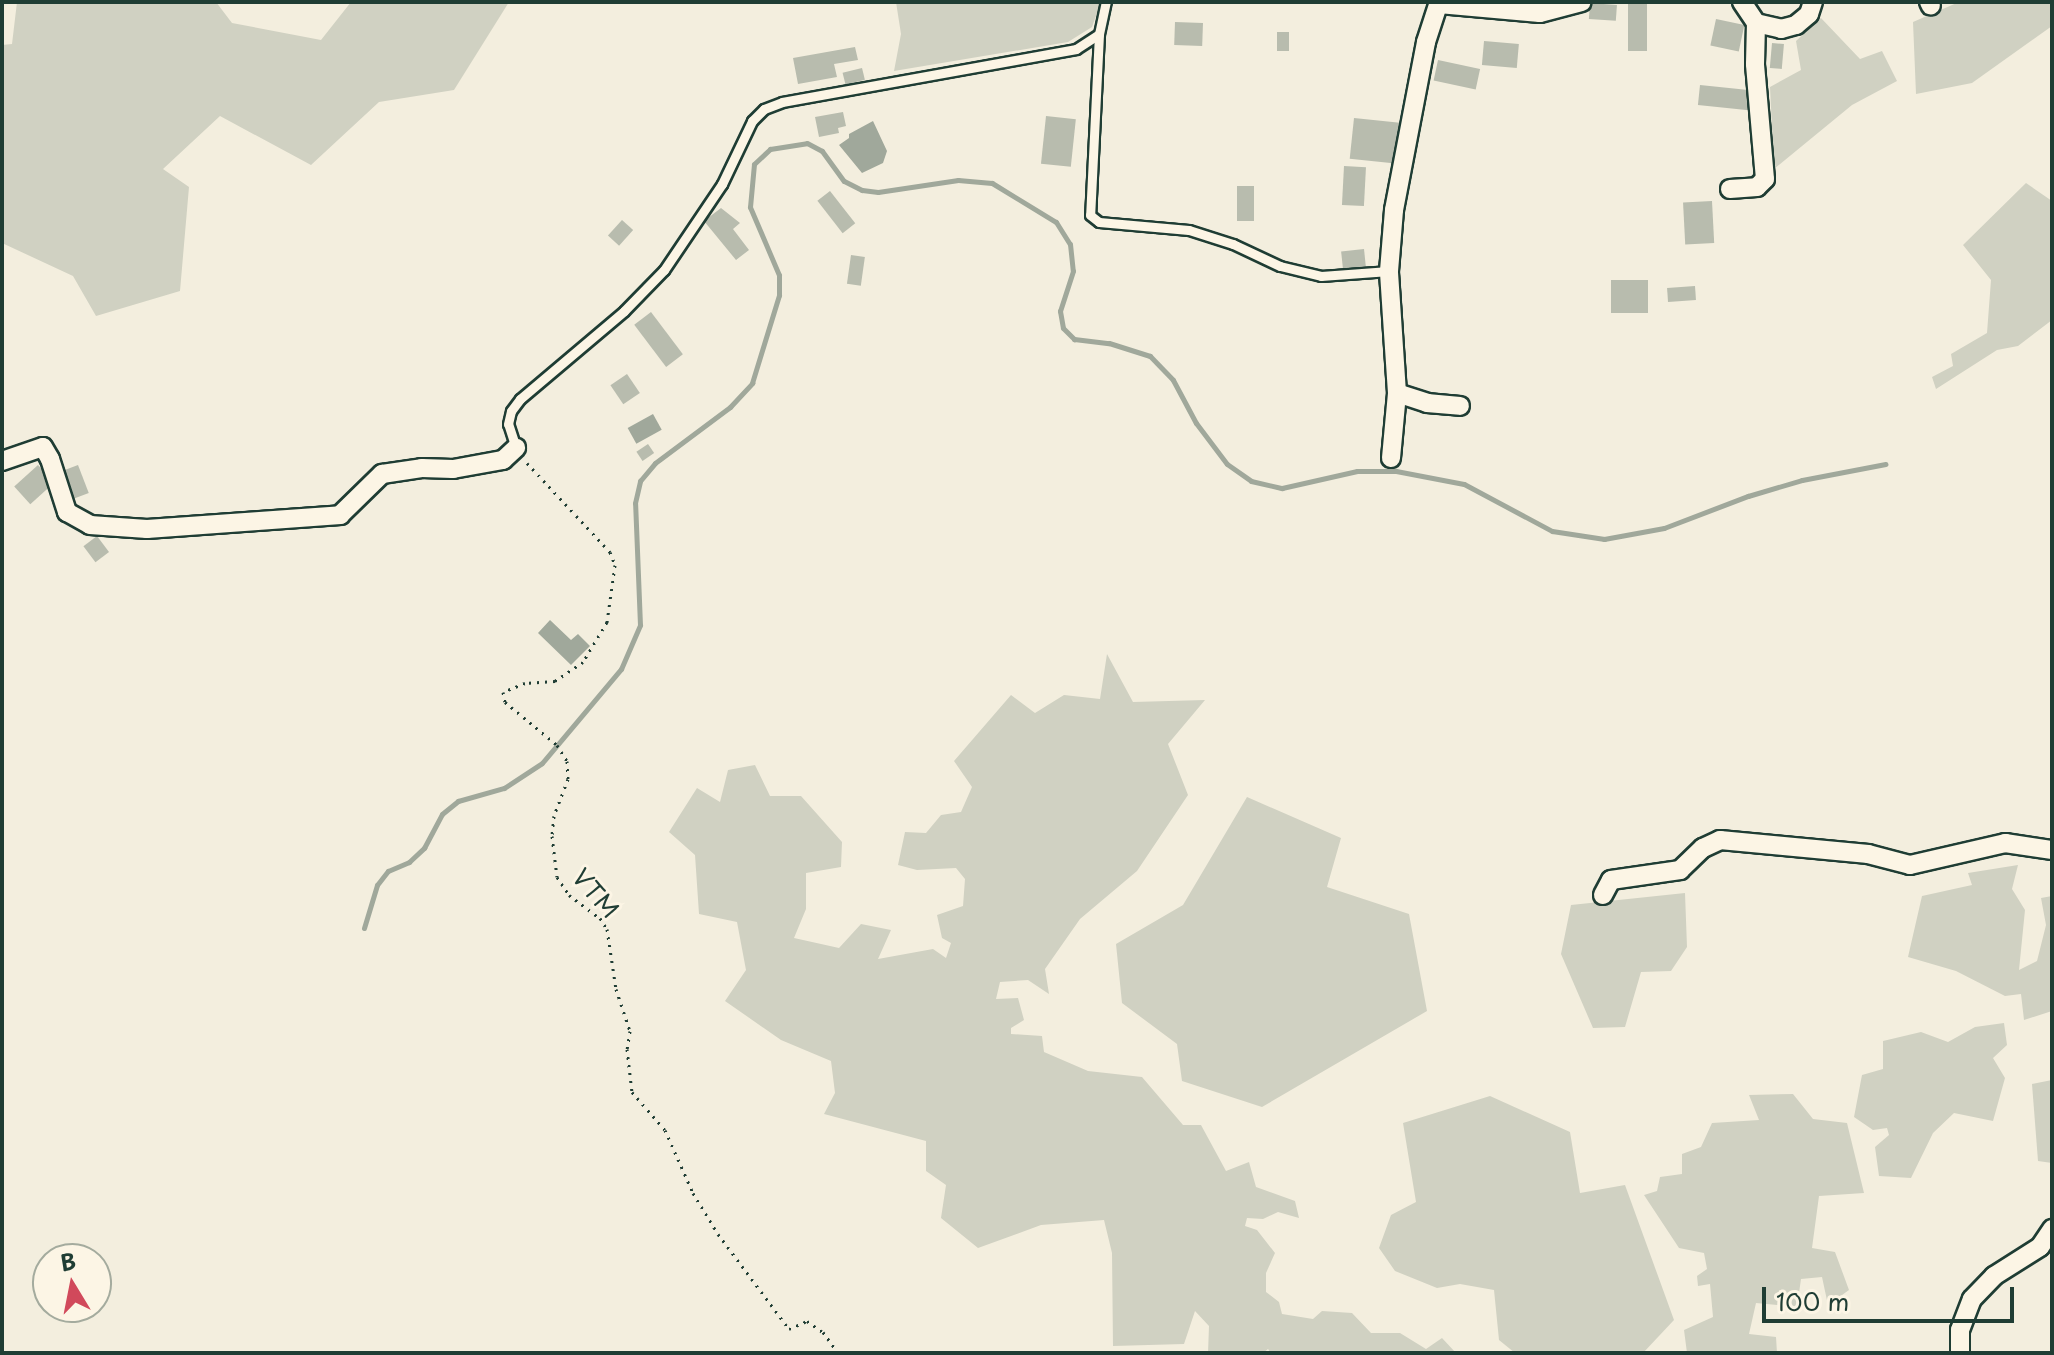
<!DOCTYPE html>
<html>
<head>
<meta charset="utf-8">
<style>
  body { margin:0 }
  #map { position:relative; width:2054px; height:1355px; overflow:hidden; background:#f3eede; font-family:"Playpen Sans",sans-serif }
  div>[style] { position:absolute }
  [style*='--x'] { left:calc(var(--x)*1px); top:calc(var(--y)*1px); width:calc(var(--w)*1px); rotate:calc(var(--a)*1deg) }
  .green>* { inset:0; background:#d0d1c2 }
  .water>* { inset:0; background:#a0a89b; transform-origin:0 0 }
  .stream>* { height:5px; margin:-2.5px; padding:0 2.5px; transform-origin:2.5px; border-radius:2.5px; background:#a0a89b }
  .building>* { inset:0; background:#b8bcae; transform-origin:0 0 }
  .path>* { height:3px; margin-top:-1.5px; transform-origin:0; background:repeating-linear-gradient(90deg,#1f3d34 0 2px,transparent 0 8px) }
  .roads { filter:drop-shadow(2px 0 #1f3d34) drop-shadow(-2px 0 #1f3d34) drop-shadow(0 2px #1f3d34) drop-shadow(0 -2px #1f3d34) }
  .service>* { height:9px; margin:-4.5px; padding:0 4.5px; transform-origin:4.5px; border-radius:4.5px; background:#fcf5e5 }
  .minor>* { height:18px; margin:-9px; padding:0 9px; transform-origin:9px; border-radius:9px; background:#fcf5e5 }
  span { translate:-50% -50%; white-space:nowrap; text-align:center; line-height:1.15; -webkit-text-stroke:6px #fcf5e5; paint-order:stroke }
  .street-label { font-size:24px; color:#1f3d34 }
  .frame { position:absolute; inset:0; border:4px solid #1f3d34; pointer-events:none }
  .north { position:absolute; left:32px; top:1243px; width:80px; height:80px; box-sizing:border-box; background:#fcf5e5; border:2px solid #a4ab9e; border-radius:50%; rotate:350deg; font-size:22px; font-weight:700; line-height:32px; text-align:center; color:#1f3d34 }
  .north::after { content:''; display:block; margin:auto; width:28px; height:36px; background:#d1495b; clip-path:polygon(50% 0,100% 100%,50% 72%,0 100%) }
  .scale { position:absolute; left:1762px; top:1287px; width:252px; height:36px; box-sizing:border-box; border:4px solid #1f3d34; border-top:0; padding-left:10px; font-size:24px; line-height:28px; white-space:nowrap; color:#1f3d34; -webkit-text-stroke:6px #fcf5e5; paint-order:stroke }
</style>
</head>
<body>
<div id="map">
  <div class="green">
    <i style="clip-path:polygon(17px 2px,216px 2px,232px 23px,321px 40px,351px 2px,509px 2px,454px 90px,379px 102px,311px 165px,220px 116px,163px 169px,189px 187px,180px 291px,96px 316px,73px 276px,2px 243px,2px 45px,12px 44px)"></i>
    <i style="clip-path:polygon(896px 2px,1101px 2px,1092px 27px,1068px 42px,894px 71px,901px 34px)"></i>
    <i style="clip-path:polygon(1959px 2px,2052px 2px,2052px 26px,1972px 83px,1916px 94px,1913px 22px)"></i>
    <i style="clip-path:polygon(1821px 18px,1860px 59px,1882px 51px,1897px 81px,1852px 105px,1774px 169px,1770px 87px,1801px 70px,1796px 41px)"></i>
    <i style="clip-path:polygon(2026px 183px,2052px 201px,2052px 320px,2018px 346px,1997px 350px,1936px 389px,1932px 377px,1953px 366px,1951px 354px,1987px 333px,1991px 280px,1963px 245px)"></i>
    <i style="clip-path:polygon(1107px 654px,1133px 702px,1205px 700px,1168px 744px,1188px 795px,1137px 871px,1080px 919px,1045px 969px,1049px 994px,1028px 980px,1000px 982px,996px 999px,1018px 998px,1024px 1020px,1011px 1028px,1011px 1034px,1042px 1036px,1044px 1052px,1088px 1071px,1142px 1077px,1183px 1125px,1201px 1125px,1226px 1171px,1249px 1162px,1256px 1187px,1295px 1201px,1299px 1218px,1278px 1212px,1263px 1219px,1247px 1218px,1245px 1226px,1257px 1230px,1275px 1253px,1266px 1273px,1266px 1292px,1279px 1302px,1282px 1314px,1313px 1319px,1322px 1311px,1352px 1313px,1371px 1333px,1400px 1333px,1426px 1349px,1442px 1338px,1456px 1353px,1271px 1353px,1268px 1349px,1263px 1353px,1208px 1353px,1209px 1326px,1195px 1311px,1184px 1344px,1113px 1346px,1112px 1253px,1104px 1220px,1041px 1225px,978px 1248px,941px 1218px,946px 1185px,926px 1171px,926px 1141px,824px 1114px,835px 1093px,831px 1061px,781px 1040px,725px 1001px,746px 970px,737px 922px,699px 914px,695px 855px,669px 832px,697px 788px,720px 802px,728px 770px,755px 765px,770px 796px,801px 796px,842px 842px,841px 867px,806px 873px,806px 909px,794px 938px,839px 948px,861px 924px,891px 930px,878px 959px,933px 949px,946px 958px,951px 943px,942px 938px,937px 915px,963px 906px,965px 879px,956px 868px,917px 870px,898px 865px,905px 832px,926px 833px,941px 815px,961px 812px,972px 787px,954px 761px,1011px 695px,1035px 713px,1064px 695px,1100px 699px)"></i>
    <i style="clip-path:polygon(1247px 797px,1341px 838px,1327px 887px,1409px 914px,1427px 1011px,1262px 1107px,1182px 1081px,1177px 1044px,1122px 1003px,1116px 944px,1183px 905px)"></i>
    <i style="clip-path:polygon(2018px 865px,2012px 889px,2025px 910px,2019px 970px,2037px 961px,2046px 925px,2041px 898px,2052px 896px,2052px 1011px,2024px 1020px,2021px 994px,2005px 996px,1956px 971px,1908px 957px,1922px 896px,1972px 885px,1968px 873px)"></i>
    <i style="clip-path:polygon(1685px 893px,1687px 947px,1671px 971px,1641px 972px,1625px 1027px,1593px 1028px,1561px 954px,1571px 905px)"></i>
    <i style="clip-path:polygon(2004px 1023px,2007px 1045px,1993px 1058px,2005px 1078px,1993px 1121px,1954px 1113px,1933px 1133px,1911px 1178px,1879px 1176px,1875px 1147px,1889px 1135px,1887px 1128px,1873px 1130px,1854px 1117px,1862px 1075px,1883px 1069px,1883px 1041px,1921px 1032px,1948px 1042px,1975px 1027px)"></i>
    <i style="clip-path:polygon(2052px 1080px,2052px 1163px,2038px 1161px,2032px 1084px)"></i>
    <i style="clip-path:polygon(1793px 1094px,1813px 1119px,1847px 1123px,1864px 1193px,1819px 1196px,1812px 1248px,1835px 1252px,1849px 1290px,1828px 1305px,1822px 1277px,1801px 1279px,1797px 1307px,1756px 1303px,1749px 1334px,1776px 1337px,1777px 1353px,1687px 1353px,1684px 1330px,1713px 1317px,1710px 1284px,1698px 1286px,1697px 1276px,1707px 1269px,1704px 1253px,1679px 1248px,1644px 1195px,1657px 1191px,1660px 1177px,1682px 1174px,1682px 1154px,1701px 1147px,1712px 1123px,1759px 1120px,1749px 1095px)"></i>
    <i style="clip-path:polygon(1490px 1096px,1570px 1132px,1580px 1193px,1625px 1185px,1674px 1320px,1643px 1353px,1515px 1353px,1499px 1340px,1494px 1290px,1460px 1284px,1437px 1288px,1395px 1271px,1379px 1248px,1391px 1215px,1416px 1202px,1403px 1123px)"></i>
  </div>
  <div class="water">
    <i style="clip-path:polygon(873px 121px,887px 151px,883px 163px,862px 173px,839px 145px,849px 138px,849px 134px)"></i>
    <i style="left:653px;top:414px;width:18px;height:29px;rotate:61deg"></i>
    <i style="clip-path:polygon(550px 620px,571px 640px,578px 634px,590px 646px,571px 665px,538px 633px)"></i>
  </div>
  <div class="stream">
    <i style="--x:364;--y:928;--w:45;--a:-73.2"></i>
    <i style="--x:377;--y:885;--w:18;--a:-52"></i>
    <i style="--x:388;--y:871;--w:23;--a:-23"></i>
    <i style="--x:409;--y:862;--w:21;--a:-43"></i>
    <i style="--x:424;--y:848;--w:38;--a:-62"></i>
    <i style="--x:442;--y:814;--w:21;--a:-39"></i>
    <i style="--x:458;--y:801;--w:48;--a:-15.8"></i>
    <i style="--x:504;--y:788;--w:45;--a:-33.3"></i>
    <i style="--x:542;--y:763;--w:123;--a:-50"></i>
    <i style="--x:621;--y:669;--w:48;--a:-66.6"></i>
    <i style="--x:640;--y:625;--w:122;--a:-92.3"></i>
    <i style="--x:635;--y:503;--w:23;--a:-77"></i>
    <i style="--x:640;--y:481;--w:23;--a:-50"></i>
    <i style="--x:655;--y:463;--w:94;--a:-36.7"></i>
    <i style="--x:730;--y:407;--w:33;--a:-47"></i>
    <i style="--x:752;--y:383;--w:92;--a:-72.9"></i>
    <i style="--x:779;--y:295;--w:20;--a:-90"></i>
    <i style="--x:779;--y:275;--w:74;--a:-113.1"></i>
    <i style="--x:750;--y:207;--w:43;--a:-84.7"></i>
    <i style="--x:754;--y:164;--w:22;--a:-43"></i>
    <i style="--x:770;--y:149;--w:37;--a:-9"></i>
    <i style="--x:807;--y:143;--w:17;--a:28"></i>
    <i style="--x:822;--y:151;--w:37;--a:54"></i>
    <i style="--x:844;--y:181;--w:20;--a:27"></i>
    <i style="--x:862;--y:190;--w:16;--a:7"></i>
    <i style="--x:878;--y:192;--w:81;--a:-8.5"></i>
    <i style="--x:958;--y:180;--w:34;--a:5"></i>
    <i style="--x:992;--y:183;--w:75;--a:31.4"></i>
    <i style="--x:1056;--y:222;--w:26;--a:58"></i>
    <i style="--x:1070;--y:244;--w:27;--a:84"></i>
    <i style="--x:1073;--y:271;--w:42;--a:108"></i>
    <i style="--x:1060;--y:311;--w:17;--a:80"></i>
    <i style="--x:1063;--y:328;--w:16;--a:45"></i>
    <i style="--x:1074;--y:339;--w:35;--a:7"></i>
    <i style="--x:1109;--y:343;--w:43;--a:17.6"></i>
    <i style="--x:1150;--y:356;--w:33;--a:46"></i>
    <i style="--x:1173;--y:380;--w:49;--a:61.9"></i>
    <i style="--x:1196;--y:423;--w:51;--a:52.9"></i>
    <i style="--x:1227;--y:464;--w:29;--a:35"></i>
    <i style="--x:1251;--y:481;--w:32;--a:13"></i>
    <i style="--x:1282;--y:488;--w:77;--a:-12.8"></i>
    <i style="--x:1357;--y:471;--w:39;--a:0"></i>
    <i style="--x:1396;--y:471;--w:69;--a:10.8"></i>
    <i style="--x:1464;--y:484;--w:100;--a:28.1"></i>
    <i style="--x:1552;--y:531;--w:53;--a:8.7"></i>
    <i style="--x:1604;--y:539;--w:61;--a:-10.4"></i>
    <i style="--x:1664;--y:528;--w:90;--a:-20.9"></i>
    <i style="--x:1748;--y:496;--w:56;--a:-16.5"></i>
    <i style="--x:1802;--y:480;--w:85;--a:-10.9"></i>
  </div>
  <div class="building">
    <i style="left:1628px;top:2px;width:19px;height:49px"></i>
    <i style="left:1590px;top:3px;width:27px;height:16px;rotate:4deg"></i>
    <i style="left:1716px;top:19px;width:29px;height:27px;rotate:12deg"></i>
    <i style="left:1175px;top:22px;width:28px;height:23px;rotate:2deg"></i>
    <i style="left:1277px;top:32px;width:12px;height:19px"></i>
    <i style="left:1484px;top:41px;width:35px;height:24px;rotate:5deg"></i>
    <i style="left:1772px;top:43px;width:12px;height:25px;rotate:5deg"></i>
    <i style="clip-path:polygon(855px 47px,858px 60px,834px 64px,837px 77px,798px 84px,793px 58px)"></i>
    <i style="left:1438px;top:60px;width:43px;height:21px;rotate:12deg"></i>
    <i style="left:862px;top:68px;width:12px;height:20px;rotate:76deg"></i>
    <i style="left:1700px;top:85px;width:51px;height:20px;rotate:6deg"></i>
    <i style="clip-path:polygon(843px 112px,846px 126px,838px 128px,839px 133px,819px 137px,815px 117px)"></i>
    <i style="left:1046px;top:116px;width:30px;height:48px;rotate:6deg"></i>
    <i style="left:1354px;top:118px;width:46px;height:41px;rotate:6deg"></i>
    <i style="left:1344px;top:166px;width:22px;height:39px;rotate:3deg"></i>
    <i style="left:1237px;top:186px;width:17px;height:35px"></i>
    <i style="left:830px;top:191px;width:41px;height:16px;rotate:52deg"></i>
    <i style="left:1712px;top:201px;width:42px;height:29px;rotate:87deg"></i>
    <i style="clip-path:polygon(721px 208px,740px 223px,733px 229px,749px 250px,736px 260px,704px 221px)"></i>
    <i style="left:622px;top:220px;width:15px;height:21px;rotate:42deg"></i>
    <i style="left:1364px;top:249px;width:18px;height:23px;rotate:84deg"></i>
    <i style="left:851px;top:255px;width:14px;height:29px;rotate:8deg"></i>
    <i style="left:1611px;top:280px;width:37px;height:33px"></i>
    <i style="left:1695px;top:286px;width:14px;height:28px;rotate:86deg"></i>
    <i style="left:651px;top:312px;width:53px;height:21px;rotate:53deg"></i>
    <i style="left:627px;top:374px;width:23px;height:20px;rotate:56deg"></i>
    <i style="left:648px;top:444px;width:11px;height:14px;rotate:56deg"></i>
    <i style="left:38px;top:465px;width:24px;height:32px;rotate:48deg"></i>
    <i style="left:78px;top:465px;width:30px;height:17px;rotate:69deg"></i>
    <i style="left:97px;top:536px;width:20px;height:17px;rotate:53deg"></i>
  </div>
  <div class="path">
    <i style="--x:527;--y:463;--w:122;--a:47"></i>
    <i style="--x:610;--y:552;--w:14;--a:69"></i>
    <i style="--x:615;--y:565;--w:58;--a:98"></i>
    <i style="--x:607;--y:622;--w:47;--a:121"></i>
    <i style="--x:583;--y:662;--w:34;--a:146"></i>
    <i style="--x:555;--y:681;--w:30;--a:176"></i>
    <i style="--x:525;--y:683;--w:24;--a:158"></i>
    <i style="--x:503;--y:692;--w:10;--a:79"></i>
    <i style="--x:505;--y:702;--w:67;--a:39.6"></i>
    <i style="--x:557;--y:745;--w:19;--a:58"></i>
    <i style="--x:567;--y:761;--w:18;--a:87"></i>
    <i style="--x:568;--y:779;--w:40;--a:111"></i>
    <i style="--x:554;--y:816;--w:20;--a:96"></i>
    <i style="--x:552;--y:836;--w:41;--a:83"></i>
    <i style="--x:557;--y:877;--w:22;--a:56"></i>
    <i style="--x:569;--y:895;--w:39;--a:37"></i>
    <i style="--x:600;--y:918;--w:13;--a:58"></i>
    <i style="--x:607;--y:929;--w:61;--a:81.5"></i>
    <i style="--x:616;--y:989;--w:44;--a:71.6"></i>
    <i style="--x:630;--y:1031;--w:18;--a:99"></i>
    <i style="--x:627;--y:1049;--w:43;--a:83.4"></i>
    <i style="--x:632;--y:1092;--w:50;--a:49"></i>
    <i style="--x:665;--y:1130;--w:69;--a:66"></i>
    <i style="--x:693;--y:1193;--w:48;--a:58.6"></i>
    <i style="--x:718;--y:1234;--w:119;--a:53.2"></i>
    <i style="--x:789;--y:1329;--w:20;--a:-24"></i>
    <i style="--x:807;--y:1321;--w:19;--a:35"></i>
    <i style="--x:823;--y:1332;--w:26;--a:54"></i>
  </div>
  <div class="roads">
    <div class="service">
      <i style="--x:1099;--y:34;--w:181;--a:92.8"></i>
      <i style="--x:1090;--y:215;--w:11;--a:38"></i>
      <i style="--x:1099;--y:222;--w:90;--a:5.1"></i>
      <i style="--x:1189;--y:230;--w:46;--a:17.7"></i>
      <i style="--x:1233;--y:244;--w:52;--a:25.1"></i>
      <i style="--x:1280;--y:266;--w:42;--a:13.7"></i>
      <i style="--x:1321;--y:276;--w:68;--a:-4.2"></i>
      <i style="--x:516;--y:448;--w:25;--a:-108"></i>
      <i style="--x:508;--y:424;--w:13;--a:-77"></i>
      <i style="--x:511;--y:411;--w:15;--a:-53"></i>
      <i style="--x:520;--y:399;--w:136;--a:-40.2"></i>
      <i style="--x:624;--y:311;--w:57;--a:-45.7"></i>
      <i style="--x:664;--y:270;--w:104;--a:-56"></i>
      <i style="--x:722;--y:184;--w:70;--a:-64.5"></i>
      <i style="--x:752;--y:121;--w:17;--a:-45"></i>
      <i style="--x:764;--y:109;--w:19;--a:-21"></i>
      <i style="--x:782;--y:102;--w:299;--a:-10.2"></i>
      <i style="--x:1076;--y:49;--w:27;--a:-33"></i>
      <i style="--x:1099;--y:34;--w:33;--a:-78"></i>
    </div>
    <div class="minor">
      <i style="--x:1742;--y:2;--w:25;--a:56"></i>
      <i style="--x:1756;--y:23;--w:26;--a:13"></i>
      <i style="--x:1781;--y:29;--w:16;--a:-15"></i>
      <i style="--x:1796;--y:25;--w:17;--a:-40"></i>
      <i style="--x:1809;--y:14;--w:13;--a:-72"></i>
      <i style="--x:1929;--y:2;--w:4;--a:63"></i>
      <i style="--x:1439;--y:4;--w:101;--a:5.1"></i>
      <i style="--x:1540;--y:13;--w:43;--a:-14.7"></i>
      <i style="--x:1730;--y:189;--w:27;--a:-4"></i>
      <i style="--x:1757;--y:187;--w:11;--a:-45"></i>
      <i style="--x:1765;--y:179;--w:115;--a:-95"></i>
      <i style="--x:1755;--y:64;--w:41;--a:-88.6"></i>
      <i style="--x:1397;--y:393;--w:32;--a:18"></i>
      <i style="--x:1427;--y:403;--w:33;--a:5"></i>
      <i style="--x:1391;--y:458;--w:65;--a:-84.7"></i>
      <i style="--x:1397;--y:393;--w:122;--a:-93.8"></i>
      <i style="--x:1389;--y:271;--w:61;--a:-85.3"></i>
      <i style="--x:1394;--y:210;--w:171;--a:-79.2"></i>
      <i style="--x:1426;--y:42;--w:42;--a:-72"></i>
      <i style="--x:2;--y:461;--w:43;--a:-18.9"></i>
      <i style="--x:43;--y:447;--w:14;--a:60"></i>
      <i style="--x:50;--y:459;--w:56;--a:72.2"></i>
      <i style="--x:67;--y:512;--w:26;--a:29"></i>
      <i style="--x:90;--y:525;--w:57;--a:4"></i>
      <i style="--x:147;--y:529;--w:194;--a:-4.1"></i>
      <i style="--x:340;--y:515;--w:59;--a:-44.3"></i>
      <i style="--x:382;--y:474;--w:40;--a:-8.5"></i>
      <i style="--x:422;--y:468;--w:31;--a:2"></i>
      <i style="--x:453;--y:469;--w:51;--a:-10.2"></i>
      <i style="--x:503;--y:460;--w:18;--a:-43"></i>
      <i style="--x:1603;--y:895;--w:17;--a:-62"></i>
      <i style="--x:1611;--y:880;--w:70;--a:-8.2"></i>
      <i style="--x:1680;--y:870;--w:32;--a:-44"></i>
      <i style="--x:1703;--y:848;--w:19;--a:-25"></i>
      <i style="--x:1720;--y:840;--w:149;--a:5.4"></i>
      <i style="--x:1868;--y:854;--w:43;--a:14.7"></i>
      <i style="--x:1910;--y:865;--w:98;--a:-13"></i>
      <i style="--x:2005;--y:843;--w:48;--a:8.5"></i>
      <i style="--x:1960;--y:1353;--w:23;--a:-90"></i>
      <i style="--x:1960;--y:1330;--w:33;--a:-69"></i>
      <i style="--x:1972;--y:1299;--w:32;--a:-46"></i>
      <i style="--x:1994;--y:1276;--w:54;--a:-32.2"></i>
      <i style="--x:2040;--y:1247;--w:22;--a:-56"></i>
    </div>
  </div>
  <div class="street-label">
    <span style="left:596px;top:893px;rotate:49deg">VTM</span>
  </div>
  <div class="frame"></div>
  <div class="north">B</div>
  <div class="scale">100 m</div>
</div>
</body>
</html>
